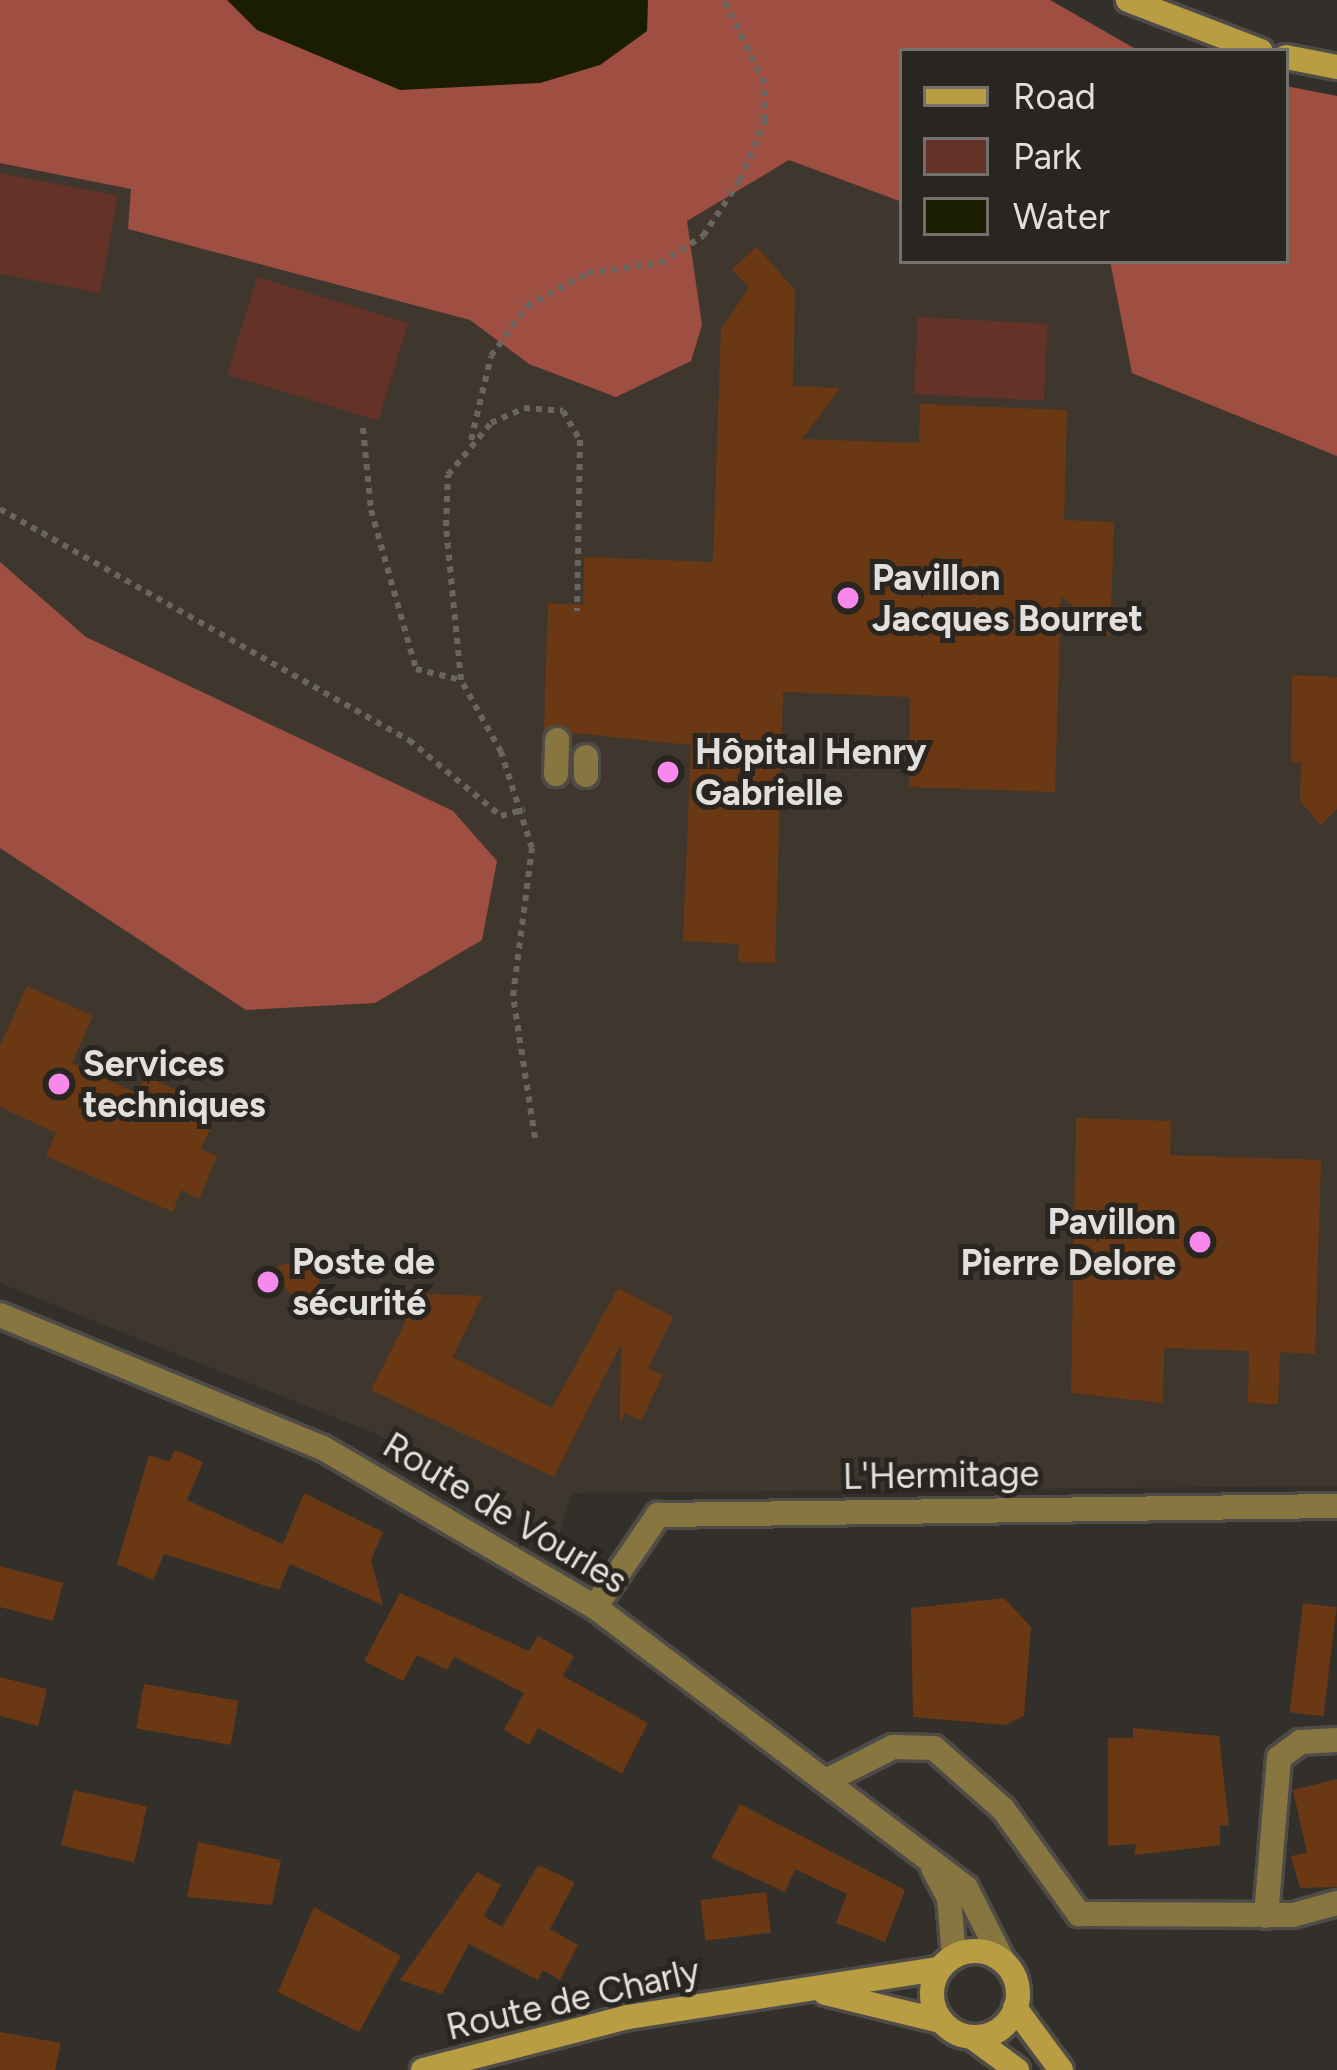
<!DOCTYPE html>
<html>
<head>
<meta charset="utf-8">
<style>
  body { margin:0 }
  #map { position:relative; width:1337px; height:2070px; overflow:hidden; background:#332f2a; font-family:Figtree,sans-serif }
  div>[style] { position:absolute }
  [style*='--x'] { left:calc(var(--x)*1px); top:calc(var(--y)*1px); width:calc(var(--w)*1px); rotate:calc(var(--a)*1deg) }
  .built>* { inset:0; background:#3f372d }
  .green>* { inset:0; background:#653228; transform-origin:0 0 }
  .forest>* { inset:0; background:#9e4f41 }
  .water>* { inset:0; background:#1b1d03 }
  .building>* { inset:0; background:#6b3814; transform-origin:0 0 }
  .path>* { height:6px; margin-top:-3px; transform-origin:0; background:repeating-linear-gradient(90deg,#696561 0 6px,transparent 0 12px) }
  .roads { filter:drop-shadow(3px 0 #4f4b47) drop-shadow(-3px 0 #4f4b47) drop-shadow(0 3px #4f4b47) drop-shadow(0 -3px #4f4b47) }
  .pedestrian>* { height:24px; margin:-12px; padding:0 12px; transform-origin:12px; border-radius:12px; background:#877640 }
  .minor>* { height:24px; margin:-12px; padding:0 12px; transform-origin:12px; border-radius:12px; background:#877640 }
  .tertiary>* { height:24px; margin:-12px; padding:0 12px; transform-origin:12px; border-radius:12px; background:#877640 }
  .secondary>* { height:24px; margin:-12px; padding:0 12px; transform-origin:12px; border-radius:12px; background:#b99d42 }
  .secondary>.ring { margin:-12px; padding:0; box-sizing:content-box; background:none; border:24px solid #b99d42; border-radius:50% }
  .dots>* { width:33px; height:33px; translate:-50% -50%; box-sizing:border-box; border:6px solid #292521; border-radius:50% }
  span { translate:-50% -50%; white-space:nowrap; text-align:center; line-height:1.15; -webkit-text-stroke:10px #292521; paint-order:stroke }
  .poi-label { font-size:36px; color:#e2e0dd; font-weight:700 }
  .left { translate:0 -50%; text-align:left }
  .right { translate:-100% -50%; text-align:right }
  .street-label { font-size:36px; color:#e2e0dd }
  .legend { position:absolute; left:899px; top:48px; width:390px; height:216px; box-sizing:border-box; background:#292521; border:3px solid #73706c; margin:0; padding:15px 21px; list-style:none; font-size:36px; color:#e2e0dd }
  .legend li { display:flex; align-items:center; gap:24px; height:60px }
  .legend b { width:60px; border:3px solid #73706c }
</style>
</head>
<body>
<div id="map">
  <div class="built">
    <i style="clip-path:polygon(0 0,1051px 0,1140px 51px,902px 51px,902px 261px,1286px 261px,1286px 86px,1337px 96px,1337px 1486px,571px 1493px,558px 1539px,376px 1434px,0 1283px)"></i>
  </div>
  <div class="green">
    <i style="clip-path:polygon(0 173px,118px 196px,100px 293px,0 274px)"></i>
    <i style="left:257px;top:277px;width:158px;height:102px;rotate:17deg"></i>
    <i style="left:918px;top:317px;width:130px;height:77px;rotate:3deg"></i>
  </div>
  <div class="forest">
    <i style="clip-path:polygon(0 0,1050px 0,1139px 51px,902px 51px,902px 202px,789px 160px,687px 221px,702px 325px,691px 361px,616px 397px,529px 364px,470px 320px,128px 229px,131px 189px,0 163px)"></i>
    <i style="clip-path:polygon(1286px 86px,1337px 96px,1337px 456px,1132px 373px,1110px 261px,1286px 261px)"></i>
    <i style="clip-path:polygon(0 562px,86px 637px,453px 811px,497px 861px,482px 940px,375px 1003px,246px 1010px,0 848px)"></i>
  </div>
  <div class="water">
    <i style="clip-path:polygon(227px 0,648px 0,647px 31px,600px 65px,540px 83px,400px 90px,257px 30px)"></i>
  </div>
  <div class="building">
    <i style="clip-path:polygon(757px 247px,795px 290px,793px 386px,840px 388px,802px 439px,919px 443px,920px 404px,1067px 410px,1064px 520px,1114px 522px,1110px 637px,1061px 596px,1055px 792px,909px 787px,910px 697px,783px 692px,775px 963px,738px 962px,739px 944px,683px 941px,691px 745px,544px 730px,548px 603px,583px 605px,584px 557px,713px 562px,721px 329px,749px 288px,732px 269px)"></i>
    <i style="clip-path:polygon(1292px 675px,1337px 677px,1337px 809px,1321px 825px,1300px 801px,1301px 763px,1291px 762px)"></i>
    <i style="clip-path:polygon(27px 986px,93px 1016px,72px 1063px,137px 1093px,145px 1076px,219px 1109px,201px 1149px,217px 1156px,199px 1199px,181px 1190px,173px 1212px,46px 1156px,56px 1133px,0 1107px,0 1046px)"></i>
    <i style="clip-path:polygon(1076px 1118px,1171px 1121px,1170px 1155px,1321px 1160px,1315px 1354px,1280px 1352px,1278px 1404px,1248px 1403px,1249px 1351px,1164px 1348px,1163px 1403px,1071px 1393px)"></i>
    <i style="clip-path:polygon(312px 1256px,325px 1301px,306px 1313px,270px 1269px)"></i>
    <i style="clip-path:polygon(618px 1288px,673px 1317px,648px 1368px,663px 1375px,641px 1421px,625px 1413px,620px 1423px,621px 1344px,554px 1477px,371px 1390px,406px 1321px,383px 1292px,482px 1296px,453px 1357px,552px 1408px)"></i>
    <i style="clip-path:polygon(175px 1450px,203px 1462px,187px 1500px,283px 1544px,304px 1493px,383px 1532px,371px 1560px,383px 1605px,290px 1564px,279px 1590px,164px 1554px,153px 1580px,117px 1564px,149px 1455px,169px 1462px)"></i>
    <i style="clip-path:polygon(0 1566px,63px 1583px,53px 1621px,0 1607px)"></i>
    <i style="clip-path:polygon(400px 1593px,529px 1651px,538px 1636px,574px 1656px,563px 1676px,648px 1723px,622px 1774px,538px 1728px,529px 1745px,504px 1730px,524px 1693px,454px 1657px,447px 1670px,417px 1655px,403px 1681px,364px 1661px)"></i>
    <i style="clip-path:polygon(1004px 1598px,1031px 1627px,1024px 1716px,1005px 1725px,913px 1717px,911px 1608px)"></i>
    <i style="left:1303px;top:1603px;width:34px;height:110px;rotate:7deg"></i>
    <i style="clip-path:polygon(0 1677px,47px 1689px,38px 1726px,0 1716px)"></i>
    <i style="left:144px;top:1684px;width:96px;height:45px;rotate:10deg"></i>
    <i style="clip-path:polygon(1133px 1728px,1219px 1736px,1229px 1826px,1220px 1825px,1220px 1845px,1134px 1855px,1136px 1844px,1108px 1846px,1108px 1738px,1133px 1738px)"></i>
    <i style="clip-path:polygon(1337px 1779px,1337px 1887px,1300px 1888px,1291px 1856px,1307px 1853px,1293px 1790px)"></i>
    <i style="left:74px;top:1790px;width:75px;height:57px;rotate:13deg"></i>
    <i style="clip-path:polygon(740px 1804px,905px 1890px,885px 1942px,836px 1923px,847px 1894px,795px 1869px,785px 1892px,711px 1858px)"></i>
    <i style="clip-path:polygon(198px 1842px,281px 1860px,272px 1905px,187px 1897px)"></i>
    <i style="clip-path:polygon(538px 1865px,575px 1882px,550px 1929px,578px 1945px,560px 1980px,543px 1970px,538px 1980px,469px 1944px,442px 1994px,400px 1980px,477px 1872px,501px 1885px,484px 1916px,502px 1927px)"></i>
    <i style="left:766px;top:1892px;width:41px;height:66px;rotate:83deg"></i>
    <i style="clip-path:polygon(314px 1907px,401px 1956px,359px 2032px,278px 1992px)"></i>
    <i style="clip-path:polygon(0 2032px,61px 2043px,55px 2070px,0 2070px)"></i>
  </div>
  <div class="path">
    <i style="--x:363;--y:428;--w:82;--a:84.4"></i>
    <i style="--x:371;--y:510;--w:165;--a:74.2"></i>
    <i style="--x:416;--y:669;--w:46;--a:13.7"></i>
    <i style="--x:471;--y:440;--w:86;--a:-76.6"></i>
    <i style="--x:491;--y:356;--w:62;--a:-54.2"></i>
    <i style="--x:527;--y:306;--w:69;--a:-28.4"></i>
    <i style="--x:588;--y:273;--w:73;--a:-7.9"></i>
    <i style="--x:660;--y:263;--w:51;--a:-32.1"></i>
    <i style="--x:703;--y:236;--w:67;--a:-56.5"></i>
    <i style="--x:740;--y:180;--w:65;--a:-67.4"></i>
    <i style="--x:765;--y:120;--w:37;--a:-92"></i>
    <i style="--x:764;--y:83;--w:92;--a:-115.7"></i>
    <i style="--x:0;--y:509;--w:470;--a:29.5"></i>
    <i style="--x:409;--y:740;--w:119;--a:39.6"></i>
    <i style="--x:501;--y:816;--w:25;--a:-16"></i>
    <i style="--x:535;--y:1138;--w:144;--a:-98.8"></i>
    <i style="--x:513;--y:996;--w:149;--a:-82.7"></i>
    <i style="--x:532;--y:848;--w:101;--a:-107.9"></i>
    <i style="--x:501;--y:752;--w:82;--a:-119.1"></i>
    <i style="--x:461;--y:680;--w:155;--a:-95.6"></i>
    <i style="--x:446;--y:526;--w:51;--a:-87.8"></i>
    <i style="--x:448;--y:475;--w:67;--a:-50.4"></i>
    <i style="--x:491;--y:423;--w:36;--a:-24"></i>
    <i style="--x:524;--y:408;--w:39;--a:4"></i>
    <i style="--x:563;--y:411;--w:34;--a:60"></i>
    <i style="--x:580;--y:440;--w:171;--a:91"></i>
  </div>
  <div class="roads">
    <div class="pedestrian">
      <i style="--x:556;--y:774;--w:34;--a:-88"></i>
      <i style="--x:586;--y:775;--w:18;--a:-90"></i>
    </div>
    <div class="minor">
      <i style="--x:595;--y:1607;--w:112;--a:-55.6"></i>
      <i style="--x:658;--y:1515;--w:679;--a:-0.76"></i>
      <i style="--x:826;--y:1781;--w:75;--a:-26.9"></i>
      <i style="--x:893;--y:1747;--w:41;--a:1.4"></i>
      <i style="--x:934;--y:1748;--w:92;--a:41.5"></i>
      <i style="--x:1003;--y:1809;--w:130;--a:54.1"></i>
      <i style="--x:1079;--y:1914;--w:214;--a:0.3"></i>
      <i style="--x:1293;--y:1915;--w:46;--a:-15.3"></i>
      <i style="--x:1266;--y:1916;--w:159;--a:-85.3"></i>
      <i style="--x:1279;--y:1758;--w:26;--a:-37"></i>
      <i style="--x:1300;--y:1742;--w:37;--a:-3"></i>
    </div>
    <div class="tertiary">
      <i style="--x:0;--y:1315;--w:347;--a:22.4"></i>
      <i style="--x:321;--y:1447;--w:317;--a:30.3"></i>
      <i style="--x:595;--y:1607;--w:465;--a:37.1"></i>
      <i style="--x:966;--y:1888;--w:82;--a:63.1"></i>
      <i style="--x:933;--y:1868;--w:34;--a:62"></i>
      <i style="--x:949;--y:1898;--w:59;--a:85.2"></i>
    </div>
    <div class="secondary">
      <i style="--x:1128;--y:0;--w:142;--a:21"></i>
      <i style="--x:1286;--y:57;--w:52;--a:11.1"></i>
      <i class="ring" style="left:932px;top:1951px;width:62px;height:62px"></i>
      <i style="--x:825;--y:1993;--w:119;--a:13.6"></i>
      <i style="--x:1015;--y:2008;--w:77;--a:53.4"></i>
      <i style="--x:972;--y:2037;--w:56;--a:36.3"></i>
      <i style="--x:423;--y:2070;--w:212;--a:-14.5"></i>
      <i style="--x:628;--y:2017;--w:315;--a:-8.8"></i>
    </div>
  </div>
  <div class="dots">
    <i style="left:848px;top:598px;background:#f788ec"></i>
    <i style="left:668px;top:772px;background:#f788ec"></i>
    <i style="left:59px;top:1084px;background:#f788ec"></i>
    <i style="left:1200px;top:1242px;background:#f788ec"></i>
    <i style="left:268px;top:1282px;background:#f788ec"></i>
  </div>
  <div class="poi-label">
    <span class="left" style="left:872px;top:598px">Pavillon<br>Jacques Bourret</span>
    <span class="left" style="left:695px;top:772px">Hôpital Henry<br>Gabrielle</span>
    <span class="left" style="left:83px;top:1084px">Services<br>techniques</span>
    <span class="right" style="left:1176px;top:1242px">Pavillon<br>Pierre Delore</span>
    <span class="left" style="left:292px;top:1282px">Poste de<br>sécurité</span>
  </div>
  <div class="street-label">
    <span style="left:941px;top:1475px;rotate:-1deg">L'Hermitage</span>
    <span style="left:505px;top:1513px;rotate:31deg">Route de Vourles</span>
    <span style="left:573px;top:1999px;rotate:-13deg">Route de Charly</span>
  </div>
  <ul class="legend">
  <li><b style="height:15px;background:#b99d42"></b>Road</li>
  <li><b style="height:33px;background:#653228"></b>Park</li>
  <li><b style="height:33px;background:#1b1d03"></b>Water</li>
  </ul>
</div>
</body>
</html>
